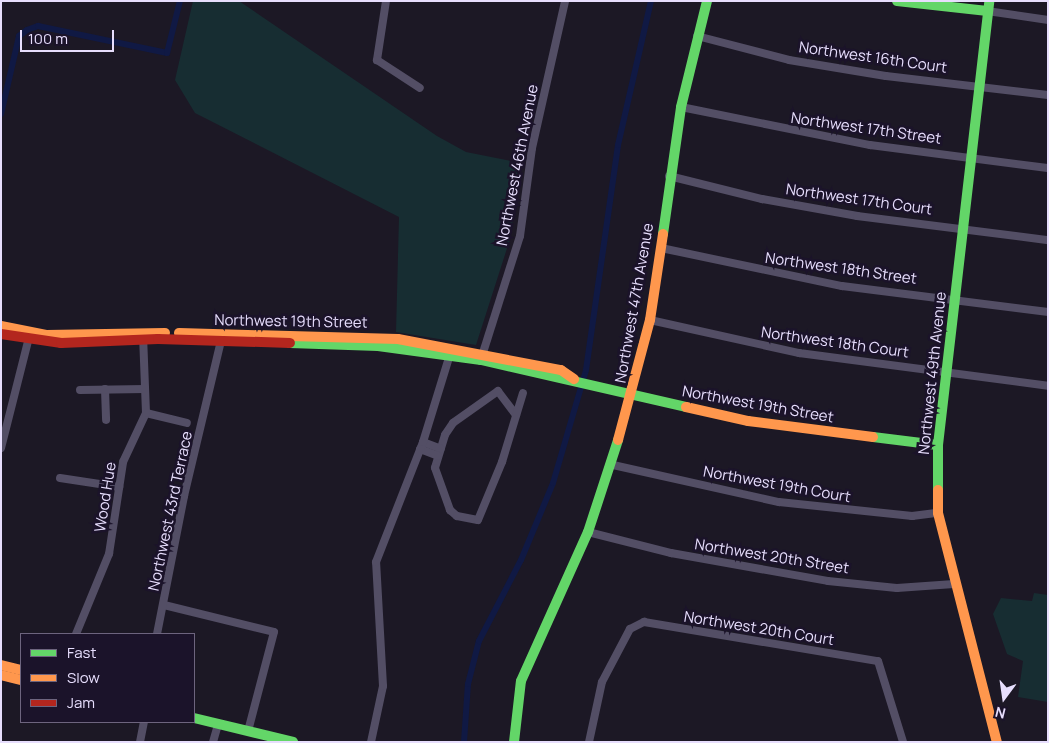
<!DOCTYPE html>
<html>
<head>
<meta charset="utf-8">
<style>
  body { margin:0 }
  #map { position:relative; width:1049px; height:743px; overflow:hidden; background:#1c1825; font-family:Manrope,sans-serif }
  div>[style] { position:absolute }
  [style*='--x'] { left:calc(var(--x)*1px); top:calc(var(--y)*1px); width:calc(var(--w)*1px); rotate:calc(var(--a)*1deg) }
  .green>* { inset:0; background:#172d32 }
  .canal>* { height:6px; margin:-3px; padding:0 3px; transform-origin:3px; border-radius:3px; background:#101944 }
  .street>* { height:8px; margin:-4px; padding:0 4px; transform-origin:4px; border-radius:4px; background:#534e65 }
  .fast>* { height:10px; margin:-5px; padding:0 5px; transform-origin:5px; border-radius:5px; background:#63d668 }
  .slow>* { height:10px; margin:-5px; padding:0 5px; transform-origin:5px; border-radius:5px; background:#ff974d }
  .jam>* { height:10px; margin:-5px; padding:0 5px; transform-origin:5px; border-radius:5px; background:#b3261e }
  span { translate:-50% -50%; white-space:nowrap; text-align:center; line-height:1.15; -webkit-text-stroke:5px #1b132a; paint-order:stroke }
  .street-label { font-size:15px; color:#e7defd }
  .frame { position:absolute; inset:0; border:2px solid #e7defd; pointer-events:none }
  .legend { position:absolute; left:20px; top:633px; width:175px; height:90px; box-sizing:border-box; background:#1b132a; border:1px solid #6d647e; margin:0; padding:6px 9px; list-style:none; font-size:15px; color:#e7defd }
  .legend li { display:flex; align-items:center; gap:10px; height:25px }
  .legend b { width:25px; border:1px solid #6d647e }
  .north { position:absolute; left:979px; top:673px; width:50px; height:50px; -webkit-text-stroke:4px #1b132a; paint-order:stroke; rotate:194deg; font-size:14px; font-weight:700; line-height:20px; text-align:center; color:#e7defd }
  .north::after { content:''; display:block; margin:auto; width:18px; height:22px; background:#e7defd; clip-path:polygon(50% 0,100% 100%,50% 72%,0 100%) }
  .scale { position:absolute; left:20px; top:30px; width:94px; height:22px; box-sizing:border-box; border:2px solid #e7defd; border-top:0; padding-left:6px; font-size:15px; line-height:18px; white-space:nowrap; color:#e7defd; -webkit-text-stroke:4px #1b132a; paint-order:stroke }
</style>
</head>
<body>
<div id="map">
  <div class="green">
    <i style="clip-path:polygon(193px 1px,239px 1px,437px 136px,466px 152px,521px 163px,510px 239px,476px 345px,396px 332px,399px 217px,195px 113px,175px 80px)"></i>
    <i style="clip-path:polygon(1034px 593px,1048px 595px,1048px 702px,1018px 697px,1023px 661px,1007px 654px,993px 614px,1001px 598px,1032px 601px)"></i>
  </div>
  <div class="canal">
    <i style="--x:1;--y:114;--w:80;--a:-77"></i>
    <i style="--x:19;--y:36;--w:10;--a:-37"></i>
    <i style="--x:27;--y:30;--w:12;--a:-20"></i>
    <i style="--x:38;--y:26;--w:132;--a:11.8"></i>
    <i style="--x:167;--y:53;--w:54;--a:-76"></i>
    <i style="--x:464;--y:742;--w:58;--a:-86.1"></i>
    <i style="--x:468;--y:684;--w:44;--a:-75.7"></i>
    <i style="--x:479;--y:641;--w:91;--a:-62.6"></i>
    <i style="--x:521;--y:560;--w:83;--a:-67.4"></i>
    <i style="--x:553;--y:483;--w:118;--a:-73.7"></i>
    <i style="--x:586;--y:370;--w:227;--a:-81.9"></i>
    <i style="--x:618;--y:145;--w:148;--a:-77.1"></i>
  </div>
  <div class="street">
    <i style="--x:386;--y:1;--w:60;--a:98.7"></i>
    <i style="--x:377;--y:60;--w:51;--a:33.1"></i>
    <i style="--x:987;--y:11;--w:62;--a:8.4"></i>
    <i style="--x:697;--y:36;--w:95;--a:14.6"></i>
    <i style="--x:789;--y:60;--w:98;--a:9.4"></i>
    <i style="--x:886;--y:76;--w:163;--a:6.7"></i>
    <i style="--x:681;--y:107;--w:193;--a:11.4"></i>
    <i style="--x:870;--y:145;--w:179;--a:7.4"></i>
    <i style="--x:669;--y:176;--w:96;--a:13.9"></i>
    <i style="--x:762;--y:199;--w:97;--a:10.1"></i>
    <i style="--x:857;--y:216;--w:193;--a:7.2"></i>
    <i style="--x:661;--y:248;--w:185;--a:11.9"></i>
    <i style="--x:842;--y:286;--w:208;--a:7.2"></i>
    <i style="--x:650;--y:320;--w:153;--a:12.5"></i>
    <i style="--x:799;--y:353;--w:251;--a:7.5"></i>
    <i style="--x:481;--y:359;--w:129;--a:-72.4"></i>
    <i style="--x:520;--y:236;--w:89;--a:-82.2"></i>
    <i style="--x:532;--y:148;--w:151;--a:-77.3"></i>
    <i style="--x:105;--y:389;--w:31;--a:88"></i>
    <i style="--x:80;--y:390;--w:65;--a:-0.9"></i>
    <i style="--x:146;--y:413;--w:42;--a:13.7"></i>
    <i style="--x:516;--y:415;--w:30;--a:-127"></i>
    <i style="--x:498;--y:391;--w:55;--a:144.6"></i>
    <i style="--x:453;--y:423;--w:14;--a:124"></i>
    <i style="--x:445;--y:435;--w:34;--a:107"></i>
    <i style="--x:435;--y:468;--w:45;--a:70.3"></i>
    <i style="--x:450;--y:510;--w:9;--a:41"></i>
    <i style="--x:457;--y:516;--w:21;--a:11"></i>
    <i style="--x:478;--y:520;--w:63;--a:-67.5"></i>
    <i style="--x:502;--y:462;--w:72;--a:-73.1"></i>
    <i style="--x:423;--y:442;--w:19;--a:21"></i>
    <i style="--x:1;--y:448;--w:110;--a:-75.8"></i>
    <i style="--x:420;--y:449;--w:19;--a:21"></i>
    <i style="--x:613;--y:465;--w:170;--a:12.6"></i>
    <i style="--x:779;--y:502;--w:134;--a:6"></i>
    <i style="--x:912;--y:516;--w:26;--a:-7"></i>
    <i style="--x:60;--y:478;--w:60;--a:8.7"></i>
    <i style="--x:588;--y:532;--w:86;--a:14.2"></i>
    <i style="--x:671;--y:553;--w:159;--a:10.1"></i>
    <i style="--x:828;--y:581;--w:69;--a:5.8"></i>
    <i style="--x:897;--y:588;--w:57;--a:-4"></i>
    <i style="--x:164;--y:605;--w:113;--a:13.8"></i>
    <i style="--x:274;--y:632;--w:102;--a:104.7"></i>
    <i style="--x:76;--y:634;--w:87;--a:-67.6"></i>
    <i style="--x:109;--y:554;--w:93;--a:-81.3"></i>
    <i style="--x:123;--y:462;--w:54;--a:-64.9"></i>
    <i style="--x:146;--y:413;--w:79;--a:-92.2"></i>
    <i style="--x:157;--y:634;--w:141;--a:-78.9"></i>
    <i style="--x:184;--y:496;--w:164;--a:-76.6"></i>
    <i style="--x:140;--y:742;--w:20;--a:-79"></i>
    <i style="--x:213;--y:742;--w:19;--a:-74"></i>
    <i style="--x:371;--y:742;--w:57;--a:-77.9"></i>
    <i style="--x:383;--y:686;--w:124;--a:-93.2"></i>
    <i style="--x:376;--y:562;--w:129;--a:-68.6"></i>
    <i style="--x:423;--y:442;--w:95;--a:-72.9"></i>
    <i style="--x:589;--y:742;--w:61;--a:-77.8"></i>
    <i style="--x:602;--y:682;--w:60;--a:-62.2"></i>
    <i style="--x:630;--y:629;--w:16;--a:-27"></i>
    <i style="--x:644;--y:622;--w:237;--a:9.5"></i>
    <i style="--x:878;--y:661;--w:85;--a:72.8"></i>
  </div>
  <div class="fast">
    <i style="--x:897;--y:1;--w:91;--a:6.3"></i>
    <i style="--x:663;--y:234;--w:128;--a:-81.9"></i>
    <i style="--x:681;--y:107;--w:109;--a:-76.2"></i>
    <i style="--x:290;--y:343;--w:88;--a:2"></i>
    <i style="--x:378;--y:346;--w:104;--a:7.7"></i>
    <i style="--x:481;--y:360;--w:210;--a:12.9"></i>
    <i style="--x:873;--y:437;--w:65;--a:7"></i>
    <i style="--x:938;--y:490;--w:45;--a:-90"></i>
    <i style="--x:938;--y:445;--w:447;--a:-83.4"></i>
    <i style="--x:194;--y:718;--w:102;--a:13.6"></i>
    <i style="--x:514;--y:742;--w:61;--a:-83.5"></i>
    <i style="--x:521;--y:681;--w:163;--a:-65.8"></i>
    <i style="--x:588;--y:532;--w:97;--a:-71.9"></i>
  </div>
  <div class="slow">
    <i style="--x:1;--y:326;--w:46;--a:11.3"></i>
    <i style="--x:46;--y:335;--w:119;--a:-1"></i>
    <i style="--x:179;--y:333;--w:219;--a:1.6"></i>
    <i style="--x:398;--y:339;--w:166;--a:10.8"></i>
    <i style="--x:561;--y:370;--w:16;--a:35"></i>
    <i style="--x:686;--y:407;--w:64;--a:12.7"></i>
    <i style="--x:748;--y:421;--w:126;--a:7.3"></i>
    <i style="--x:618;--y:440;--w:124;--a:-75.1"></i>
    <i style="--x:650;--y:320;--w:87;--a:-81.4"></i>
    <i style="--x:938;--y:490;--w:23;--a:90"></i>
    <i style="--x:938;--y:513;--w:236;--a:75.6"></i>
    <i style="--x:1;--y:665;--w:21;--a:14"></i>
    <i style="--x:1;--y:675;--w:21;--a:14"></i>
  </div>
  <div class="jam">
    <i style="--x:1;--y:334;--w:61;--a:8.5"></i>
    <i style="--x:61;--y:343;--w:97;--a:-2.4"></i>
    <i style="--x:158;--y:339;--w:132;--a:1.7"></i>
  </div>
  <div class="street-label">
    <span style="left:873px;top:57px;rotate:8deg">Northwest 16th Court</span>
    <span style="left:866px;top:128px;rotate:8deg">Northwest 17th Street</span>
    <span style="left:517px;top:165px;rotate:-79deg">Northwest 46th Avenue</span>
    <span style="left:859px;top:199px;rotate:8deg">Northwest 17th Court</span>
    <span style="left:841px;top:268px;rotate:8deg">Northwest 18th Street</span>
    <span style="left:634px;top:303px;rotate:-80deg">Northwest 47th Avenue</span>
    <span style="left:291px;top:321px;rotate:1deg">Northwest 19th Street</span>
    <span style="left:835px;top:342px;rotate:8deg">Northwest 18th Court</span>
    <span style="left:932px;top:373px;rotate:-84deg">Northwest 49th Avenue</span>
    <span style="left:758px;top:404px;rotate:10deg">Northwest 19th Street</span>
    <span style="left:777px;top:484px;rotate:10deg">Northwest 19th Court</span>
    <span style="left:105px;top:497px;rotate:-81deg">Wood Hue</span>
    <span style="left:170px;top:511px;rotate:-78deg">Northwest 43rd Terrace</span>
    <span style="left:772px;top:556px;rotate:9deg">Northwest 20th Street</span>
    <span style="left:759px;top:628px;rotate:9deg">Northwest 20th Court</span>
  </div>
  <div class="frame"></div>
  <ul class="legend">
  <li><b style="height:6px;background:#63d668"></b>Fast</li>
  <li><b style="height:6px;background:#ff974d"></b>Slow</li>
  <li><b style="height:6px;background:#b3261e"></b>Jam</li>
  </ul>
  <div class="north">N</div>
  <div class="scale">100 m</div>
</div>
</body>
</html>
